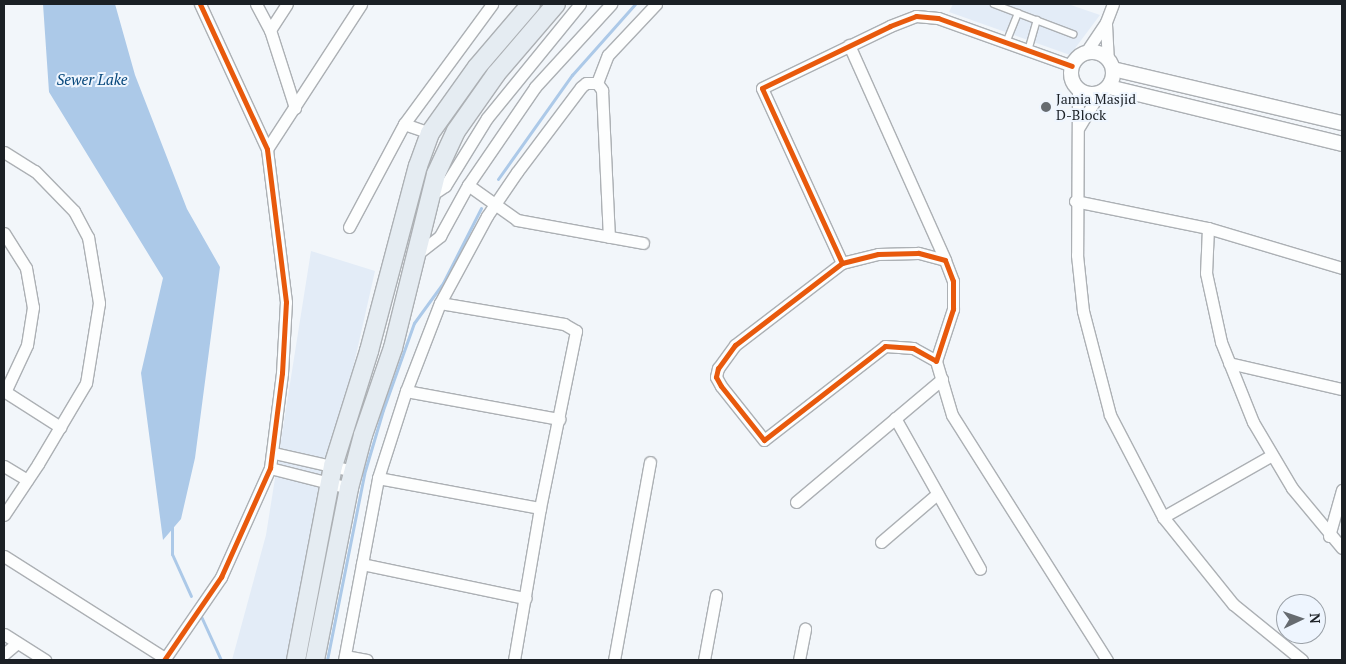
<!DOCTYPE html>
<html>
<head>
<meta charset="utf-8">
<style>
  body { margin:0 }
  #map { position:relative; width:1346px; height:664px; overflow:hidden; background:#f2f6fa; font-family:"PT Serif",serif }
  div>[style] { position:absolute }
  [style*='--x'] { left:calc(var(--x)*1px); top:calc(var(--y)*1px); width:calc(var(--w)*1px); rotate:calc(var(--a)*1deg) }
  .built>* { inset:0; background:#e3ecf7 }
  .water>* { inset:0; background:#acc9e8 }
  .stream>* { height:3px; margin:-1.5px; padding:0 1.5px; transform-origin:1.5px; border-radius:1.5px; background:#acc9e8 }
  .roads { filter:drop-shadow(1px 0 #acb0b4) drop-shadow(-1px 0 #acb0b4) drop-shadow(0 1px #acb0b4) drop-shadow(0 -1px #acb0b4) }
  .service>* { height:5.5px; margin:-2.75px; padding:0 2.75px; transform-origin:2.75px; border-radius:2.75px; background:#fdfefe }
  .minor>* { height:11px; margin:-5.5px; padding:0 5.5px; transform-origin:5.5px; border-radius:5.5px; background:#fdfefe }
  .tertiary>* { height:14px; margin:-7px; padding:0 7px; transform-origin:7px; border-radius:7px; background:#fdfefe }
  .tertiary>.ring { margin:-7px; padding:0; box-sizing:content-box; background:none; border:14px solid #fdfefe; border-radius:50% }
  .primary>* { height:18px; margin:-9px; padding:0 9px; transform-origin:9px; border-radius:9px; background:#e5ecf2 }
  .cycleway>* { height:5px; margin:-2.5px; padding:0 2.5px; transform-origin:2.5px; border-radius:2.5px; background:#e8590c }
  .dots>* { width:14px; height:14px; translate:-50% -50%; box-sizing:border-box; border:2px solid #eef5fe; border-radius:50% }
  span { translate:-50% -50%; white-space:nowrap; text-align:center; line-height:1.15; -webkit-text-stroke:4px #eef5fe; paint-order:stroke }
  .poi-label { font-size:14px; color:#1b2025 }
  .left { translate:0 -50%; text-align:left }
  .water-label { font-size:15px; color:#08487c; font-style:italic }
  .frame { position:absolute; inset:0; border:5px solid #1b2025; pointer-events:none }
  .north { position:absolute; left:1276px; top:594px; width:50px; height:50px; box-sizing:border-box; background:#eef5fe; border:1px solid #9aa0a7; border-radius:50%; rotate:87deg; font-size:14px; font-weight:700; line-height:20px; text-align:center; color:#1b2025 }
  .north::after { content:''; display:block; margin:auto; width:18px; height:22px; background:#666b70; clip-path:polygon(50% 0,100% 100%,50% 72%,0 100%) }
</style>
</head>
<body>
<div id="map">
  <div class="built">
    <i style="clip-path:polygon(953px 4px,1068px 4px,1100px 15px,1070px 55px,949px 12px)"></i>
    <i style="clip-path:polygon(311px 251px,375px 271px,287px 660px,232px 660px,266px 535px)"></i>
  </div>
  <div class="water">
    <i style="clip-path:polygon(43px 4px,115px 4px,135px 75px,187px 209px,220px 267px,195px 458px,181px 519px,163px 540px,141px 373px,163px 278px,49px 92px)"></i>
  </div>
  <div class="stream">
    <i style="--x:498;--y:179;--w:128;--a:-54.6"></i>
    <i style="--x:572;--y:75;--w:95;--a:-48.4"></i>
    <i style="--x:172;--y:526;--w:28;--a:90"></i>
    <i style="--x:172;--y:554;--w:46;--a:65.7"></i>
    <i style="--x:200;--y:614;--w:51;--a:65.5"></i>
    <i style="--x:327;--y:660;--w:190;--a:-78.7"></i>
    <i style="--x:364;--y:474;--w:67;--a:-73.5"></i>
    <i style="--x:383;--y:410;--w:92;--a:-70.4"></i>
    <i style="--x:414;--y:323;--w:49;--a:-54.1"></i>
    <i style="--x:443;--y:283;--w:84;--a:-63.1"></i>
  </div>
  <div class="roads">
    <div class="service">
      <i style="--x:994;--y:4;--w:85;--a:20.8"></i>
      <i style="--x:1006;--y:43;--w:32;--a:-68"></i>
      <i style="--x:1028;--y:51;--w:32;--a:-74"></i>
    </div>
    <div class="minor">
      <i style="--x:256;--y:4;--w:30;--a:62"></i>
      <i style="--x:270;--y:30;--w:82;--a:72.2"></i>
      <i style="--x:1106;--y:24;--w:34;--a:87"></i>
      <i style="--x:270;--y:30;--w:31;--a:-57"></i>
      <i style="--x:849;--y:45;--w:235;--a:65.9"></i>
      <i style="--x:1086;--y:52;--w:36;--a:-56"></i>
      <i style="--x:1106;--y:22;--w:19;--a:-69"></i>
      <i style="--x:597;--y:83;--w:9;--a:54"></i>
      <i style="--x:602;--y:90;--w:147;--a:87.3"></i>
      <i style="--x:597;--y:83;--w:30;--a:-69"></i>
      <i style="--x:608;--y:55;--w:70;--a:-46.7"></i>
      <i style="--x:1078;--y:89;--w:166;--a:90.3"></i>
      <i style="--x:1077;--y:255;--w:56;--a:83.9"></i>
      <i style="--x:1083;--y:311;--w:107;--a:75.4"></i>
      <i style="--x:1110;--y:415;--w:115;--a:62.5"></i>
      <i style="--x:1163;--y:517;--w:112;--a:51.2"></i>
      <i style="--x:1233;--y:604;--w:89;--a:39.1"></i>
      <i style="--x:404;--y:124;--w:28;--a:19"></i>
      <i style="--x:1079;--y:127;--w:39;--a:-59"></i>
      <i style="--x:267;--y:149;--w:173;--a:-57"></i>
      <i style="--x:4;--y:152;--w:36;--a:32"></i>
      <i style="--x:35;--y:171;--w:56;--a:45.7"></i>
      <i style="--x:74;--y:211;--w:30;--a:62"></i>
      <i style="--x:88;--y:237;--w:67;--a:80.5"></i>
      <i style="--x:99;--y:303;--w:81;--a:99.2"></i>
      <i style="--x:86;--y:383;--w:94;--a:120.7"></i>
      <i style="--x:38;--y:464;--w:61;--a:123.7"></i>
      <i style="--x:468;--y:185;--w:119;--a:-55.6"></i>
      <i style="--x:535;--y:87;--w:113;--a:-47.5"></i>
      <i style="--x:430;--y:196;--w:18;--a:-34"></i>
      <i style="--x:445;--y:186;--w:80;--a:-58.3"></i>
      <i style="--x:487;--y:118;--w:147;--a:-50.8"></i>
      <i style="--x:1075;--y:201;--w:136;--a:11.5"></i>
      <i style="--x:1208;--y:228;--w:140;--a:16.6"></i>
      <i style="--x:349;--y:227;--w:117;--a:-61.9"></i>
      <i style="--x:404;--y:124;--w:149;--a:-53.7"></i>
      <i style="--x:1208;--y:228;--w:45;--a:92.5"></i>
      <i style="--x:1206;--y:273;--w:71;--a:77.7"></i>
      <i style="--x:1221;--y:342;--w:86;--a:68.2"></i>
      <i style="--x:1253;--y:422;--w:77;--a:59.4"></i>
      <i style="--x:1292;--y:488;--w:78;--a:50.2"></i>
      <i style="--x:4;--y:233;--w:41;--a:57.8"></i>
      <i style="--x:26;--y:268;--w:40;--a:80"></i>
      <i style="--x:33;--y:307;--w:38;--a:99"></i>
      <i style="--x:27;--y:345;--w:52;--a:115.1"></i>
      <i style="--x:416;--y:255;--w:31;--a:-38"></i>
      <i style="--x:440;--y:236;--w:58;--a:-61.2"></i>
      <i style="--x:468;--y:185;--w:60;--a:35.5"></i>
      <i style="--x:517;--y:220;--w:128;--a:10.3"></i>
      <i style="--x:842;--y:263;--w:135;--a:142.5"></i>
      <i style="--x:735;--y:345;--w:29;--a:126"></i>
      <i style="--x:718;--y:368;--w:9;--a:103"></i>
      <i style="--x:716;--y:377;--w:10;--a:61"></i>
      <i style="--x:721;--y:386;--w:69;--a:51.5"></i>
      <i style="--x:764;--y:440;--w:153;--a:-37.8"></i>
      <i style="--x:885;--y:346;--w:28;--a:4"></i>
      <i style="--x:913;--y:348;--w:26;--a:29"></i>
      <i style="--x:936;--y:361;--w:55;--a:-71.9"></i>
      <i style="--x:953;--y:309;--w:28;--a:-90"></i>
      <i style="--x:953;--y:281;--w:22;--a:-111"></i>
      <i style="--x:945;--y:260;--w:28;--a:-165"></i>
      <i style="--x:918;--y:253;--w:40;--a:178.6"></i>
      <i style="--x:878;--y:254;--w:37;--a:166"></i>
      <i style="--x:842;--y:263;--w:192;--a:-114.6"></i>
      <i style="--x:762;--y:88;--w:142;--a:-25.8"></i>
      <i style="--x:890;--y:26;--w:28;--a:-21"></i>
      <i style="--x:916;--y:16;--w:22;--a:5"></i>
      <i style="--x:938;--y:18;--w:142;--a:19.7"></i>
      <i style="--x:440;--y:303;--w:126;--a:9.6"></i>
      <i style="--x:564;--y:324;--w:14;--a:30"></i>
      <i style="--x:576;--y:331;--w:181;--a:101.5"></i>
      <i style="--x:540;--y:508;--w:154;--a:99.7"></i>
      <i style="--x:936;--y:361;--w:56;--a:73.5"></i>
      <i style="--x:952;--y:415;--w:290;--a:57.7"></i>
      <i style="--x:1229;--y:363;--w:116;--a:13"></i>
      <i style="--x:4;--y:391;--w:67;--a:32.7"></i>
      <i style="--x:406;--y:391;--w:156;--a:10.4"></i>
      <i style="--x:895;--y:418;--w:173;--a:60.6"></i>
      <i style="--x:274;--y:453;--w:81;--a:12.8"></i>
      <i style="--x:4;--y:466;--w:27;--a:31"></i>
      <i style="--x:270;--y:468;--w:81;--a:14.2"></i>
      <i style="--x:378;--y:478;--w:165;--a:10.5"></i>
      <i style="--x:796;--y:502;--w:191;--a:-40.1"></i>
      <i style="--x:1163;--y:517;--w:125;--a:-29.6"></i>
      <i style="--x:1329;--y:536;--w:48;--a:-74.2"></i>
      <i style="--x:881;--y:542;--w:74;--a:-40.6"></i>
      <i style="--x:4;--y:556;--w:191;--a:32.4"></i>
      <i style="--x:362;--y:564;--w:167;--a:11.8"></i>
      <i style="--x:4;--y:634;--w:49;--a:32.4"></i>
      <i style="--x:4;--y:654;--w:17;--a:-40"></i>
      <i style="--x:345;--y:656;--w:22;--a:10"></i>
      <i style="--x:164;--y:660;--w:101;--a:-55.5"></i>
      <i style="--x:221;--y:577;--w:120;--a:-65.8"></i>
      <i style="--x:270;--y:468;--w:96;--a:-82.8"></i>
      <i style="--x:282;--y:373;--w:71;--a:-86.8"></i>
      <i style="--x:286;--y:302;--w:154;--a:-97.1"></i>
      <i style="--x:267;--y:149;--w:160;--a:-114.8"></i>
      <i style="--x:344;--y:660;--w:185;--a:-79.4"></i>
      <i style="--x:378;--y:478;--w:91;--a:-72.2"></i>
      <i style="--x:406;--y:391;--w:94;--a:-68.9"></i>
      <i style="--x:440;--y:303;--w:99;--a:-61.6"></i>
      <i style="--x:487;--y:216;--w:53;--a:-55.7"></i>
      <i style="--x:517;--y:172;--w:106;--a:-53"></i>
      <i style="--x:581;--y:87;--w:6;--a:-39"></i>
      <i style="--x:586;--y:83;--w:11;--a:0"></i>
      <i style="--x:614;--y:660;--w:201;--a:-79.7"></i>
      <i style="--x:704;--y:660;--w:66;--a:-79.5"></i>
      <i style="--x:799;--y:660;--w:32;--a:-79"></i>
    </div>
    <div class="tertiary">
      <i class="ring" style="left:1071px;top:52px;width:28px;height:28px"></i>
      <i style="--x:1113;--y:69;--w:235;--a:13.3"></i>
      <i style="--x:1109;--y:87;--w:240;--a:13.7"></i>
    </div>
    <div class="primary">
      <i style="--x:296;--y:660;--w:197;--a:-79.2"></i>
      <i style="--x:333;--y:466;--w:121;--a:-72.6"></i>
      <i style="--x:369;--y:351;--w:191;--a:-75.2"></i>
      <i style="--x:418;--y:166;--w:35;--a:-70"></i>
      <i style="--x:430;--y:133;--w:81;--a:-54.5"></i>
      <i style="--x:477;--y:67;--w:83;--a:-49.4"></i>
      <i style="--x:315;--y:660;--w:175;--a:-78.8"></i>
      <i style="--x:349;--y:488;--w:55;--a:-75.2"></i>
      <i style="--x:363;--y:435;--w:92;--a:-71"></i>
      <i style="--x:393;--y:348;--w:179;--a:-76.1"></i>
      <i style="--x:436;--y:174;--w:47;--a:-65.1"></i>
      <i style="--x:456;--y:131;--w:70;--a:-54.9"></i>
      <i style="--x:496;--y:74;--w:92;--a:-49.4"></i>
    </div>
  </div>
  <div class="cycleway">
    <i style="--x:842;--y:263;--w:135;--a:142.5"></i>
    <i style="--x:735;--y:345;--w:29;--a:126"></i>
    <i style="--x:718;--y:368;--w:9;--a:103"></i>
    <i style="--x:716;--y:377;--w:10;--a:61"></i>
    <i style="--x:721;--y:386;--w:69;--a:51.5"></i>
    <i style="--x:764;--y:440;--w:153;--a:-37.8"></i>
    <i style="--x:885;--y:346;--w:28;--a:4"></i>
    <i style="--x:913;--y:348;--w:26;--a:29"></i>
    <i style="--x:936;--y:361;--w:55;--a:-71.9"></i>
    <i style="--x:953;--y:309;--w:28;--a:-90"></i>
    <i style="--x:953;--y:281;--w:22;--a:-111"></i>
    <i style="--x:945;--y:260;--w:28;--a:-165"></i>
    <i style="--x:918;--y:253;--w:40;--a:178.6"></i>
    <i style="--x:878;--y:254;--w:37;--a:166"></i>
    <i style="--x:842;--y:263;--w:192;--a:-114.6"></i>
    <i style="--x:762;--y:88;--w:142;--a:-25.8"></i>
    <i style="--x:890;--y:26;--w:28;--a:-21"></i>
    <i style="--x:916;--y:16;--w:22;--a:5"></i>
    <i style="--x:938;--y:18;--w:142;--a:19.7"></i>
    <i style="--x:164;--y:660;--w:101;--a:-55.5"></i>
    <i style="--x:221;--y:577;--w:120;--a:-65.8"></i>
    <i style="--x:270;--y:468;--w:96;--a:-82.8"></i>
    <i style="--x:282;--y:373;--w:71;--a:-86.8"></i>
    <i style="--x:286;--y:302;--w:154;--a:-97.1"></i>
    <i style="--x:267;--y:149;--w:160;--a:-114.8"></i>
  </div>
  <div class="dots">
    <i style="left:1046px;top:107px;background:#666b70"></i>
  </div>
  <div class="poi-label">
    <span class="left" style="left:1056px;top:107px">Jamia Masjid<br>D-Block</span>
  </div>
  <div class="water-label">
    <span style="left:92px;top:80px">Sewer Lake</span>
  </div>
  <div class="frame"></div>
  <div class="north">N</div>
</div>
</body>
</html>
